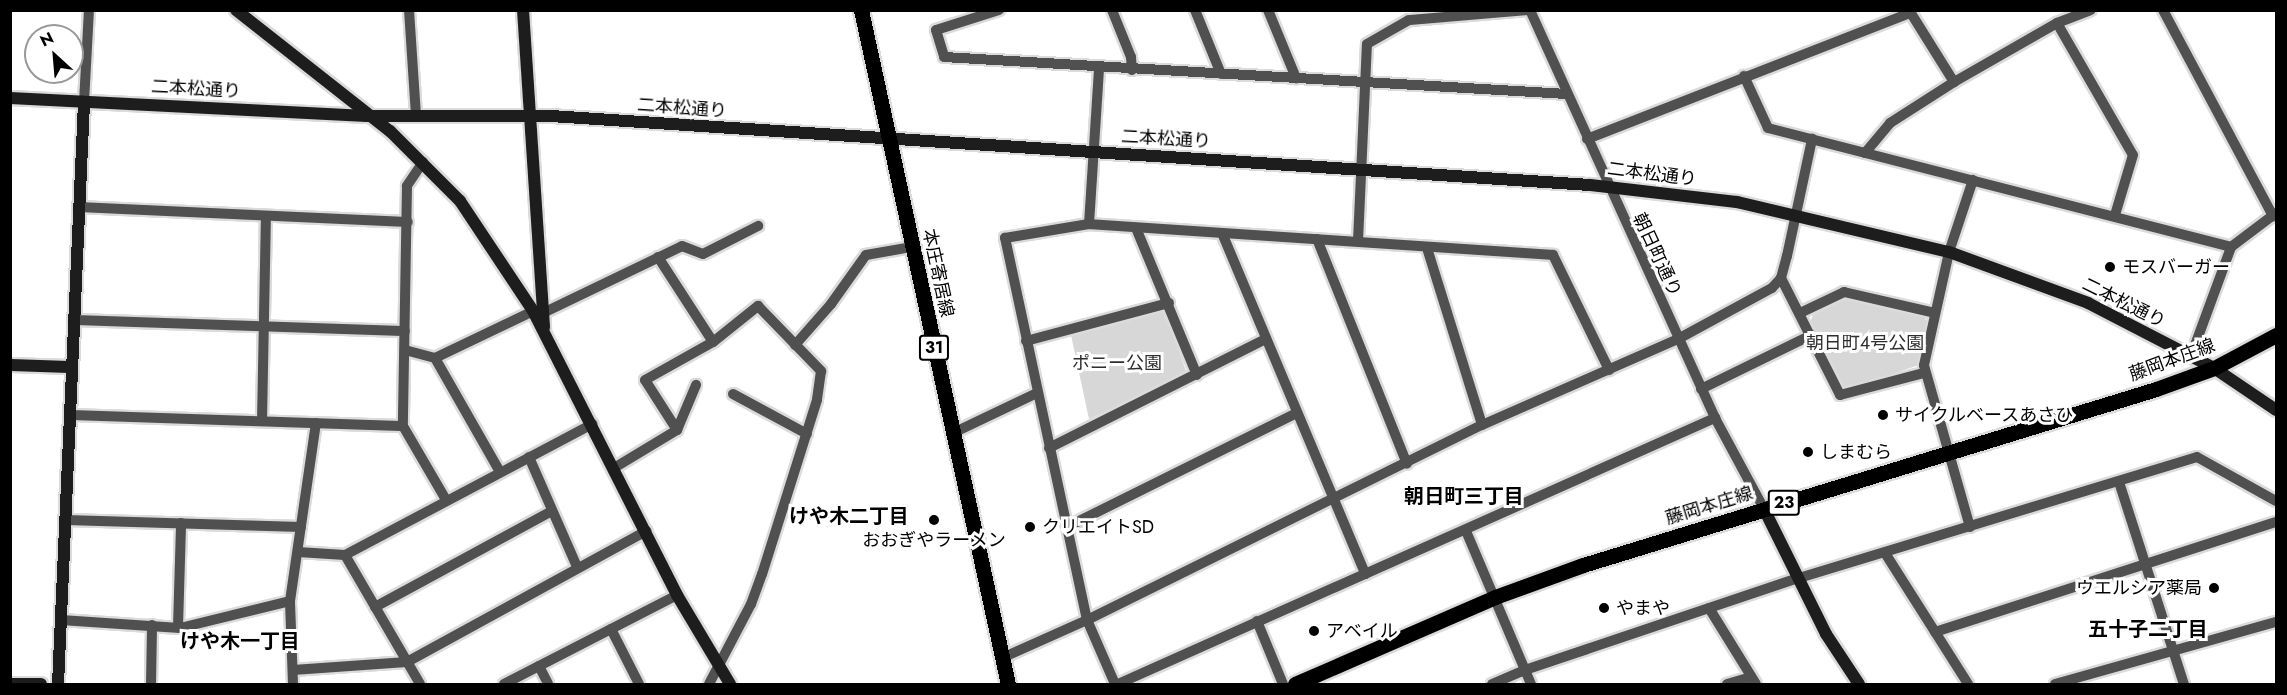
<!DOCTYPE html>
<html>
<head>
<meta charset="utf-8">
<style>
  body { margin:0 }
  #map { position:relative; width:2287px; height:695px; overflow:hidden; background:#fff; font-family:Jost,"Noto Sans JP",sans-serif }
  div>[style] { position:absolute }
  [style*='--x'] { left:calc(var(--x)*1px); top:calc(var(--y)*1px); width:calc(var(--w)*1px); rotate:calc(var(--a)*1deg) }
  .green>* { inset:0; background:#d7d7d7 }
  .roads { filter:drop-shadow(2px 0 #dbdbdb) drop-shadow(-2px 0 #dbdbdb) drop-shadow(0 2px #dbdbdb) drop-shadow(0 -2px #dbdbdb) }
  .street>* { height:10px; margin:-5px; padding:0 5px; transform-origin:5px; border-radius:5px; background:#505050 }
  .secondary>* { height:12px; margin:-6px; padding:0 6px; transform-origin:6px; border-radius:6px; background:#1d1d1d }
  .primary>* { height:15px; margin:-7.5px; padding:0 7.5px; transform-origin:7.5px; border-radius:7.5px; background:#000 }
  .dots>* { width:16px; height:16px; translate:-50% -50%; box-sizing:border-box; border:3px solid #fff; border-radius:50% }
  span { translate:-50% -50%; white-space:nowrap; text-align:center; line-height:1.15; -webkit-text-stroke:6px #fff; paint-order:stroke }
  .shield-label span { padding:2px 4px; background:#fff; border:2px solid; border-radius:4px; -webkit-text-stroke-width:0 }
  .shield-label { font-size:16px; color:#000; font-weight:700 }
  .street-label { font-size:18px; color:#000 }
  .poi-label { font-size:18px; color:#000 }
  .left { translate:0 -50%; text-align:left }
  .right { translate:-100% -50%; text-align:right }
  .park-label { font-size:18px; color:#2e2e2e }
  .neighbourhood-label { font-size:20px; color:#000; font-weight:700 }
  .frame { position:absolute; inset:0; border:12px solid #000; pointer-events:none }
  .north { position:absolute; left:24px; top:24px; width:60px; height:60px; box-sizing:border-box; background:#fff; border:2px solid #999; border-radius:50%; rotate:334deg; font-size:16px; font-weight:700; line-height:24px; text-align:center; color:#000 }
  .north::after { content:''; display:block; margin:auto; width:21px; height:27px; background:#000; clip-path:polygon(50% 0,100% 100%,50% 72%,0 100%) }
</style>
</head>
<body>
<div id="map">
  <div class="green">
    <i style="clip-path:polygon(1844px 299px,1924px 316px,1927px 322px,1919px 365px,1848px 389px,1842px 388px,1810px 322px,1813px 315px)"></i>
    <i style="clip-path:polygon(1159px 311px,1166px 313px,1187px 374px,1089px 419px,1071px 335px)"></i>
  </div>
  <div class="roads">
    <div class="street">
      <i style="--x:409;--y:10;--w:105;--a:86.2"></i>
      <i style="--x:999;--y:10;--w:66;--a:162.4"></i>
      <i style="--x:936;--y:30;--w:28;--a:73"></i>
      <i style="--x:944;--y:57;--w:624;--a:3.4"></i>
      <i style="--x:1112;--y:10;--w:51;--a:68"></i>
      <i style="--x:1131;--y:57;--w:13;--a:86"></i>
      <i style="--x:1195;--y:10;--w:69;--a:67.9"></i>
      <i style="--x:1268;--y:10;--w:74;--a:67.6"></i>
      <i style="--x:1530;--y:10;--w:448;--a:65.6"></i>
      <i style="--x:1715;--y:418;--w:103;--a:61.7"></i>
      <i style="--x:1909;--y:10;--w:85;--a:58"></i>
      <i style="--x:2163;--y:10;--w:234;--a:61.9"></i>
      <i style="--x:2057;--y:23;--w:152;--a:60.1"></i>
      <i style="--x:2133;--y:155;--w:63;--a:106.7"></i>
      <i style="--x:1744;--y:76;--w:57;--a:65.2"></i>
      <i style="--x:1768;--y:128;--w:478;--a:14.4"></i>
      <i style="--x:84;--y:102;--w:92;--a:-86.9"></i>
      <i style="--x:1587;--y:139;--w:347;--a:-21.3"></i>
      <i style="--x:1865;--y:153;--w:39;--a:-50"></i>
      <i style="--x:1890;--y:123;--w:76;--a:-32.6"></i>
      <i style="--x:1954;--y:82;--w:119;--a:-29.8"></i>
      <i style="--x:2057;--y:23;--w:36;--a:-21"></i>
      <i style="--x:423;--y:162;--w:29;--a:124"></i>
      <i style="--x:407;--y:186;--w:240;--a:91"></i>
      <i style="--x:403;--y:426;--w:86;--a:59.8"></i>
      <i style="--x:78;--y:207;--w:330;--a:2.6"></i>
      <i style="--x:1089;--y:224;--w:156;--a:-86.3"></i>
      <i style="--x:1136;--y:228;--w:159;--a:67.5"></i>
      <i style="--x:1222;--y:233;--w:370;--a:67.2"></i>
      <i style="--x:1317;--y:239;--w:242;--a:68.2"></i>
      <i style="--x:1358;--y:241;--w:197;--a:-87.4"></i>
      <i style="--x:1367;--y:44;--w:48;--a:-29.7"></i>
      <i style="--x:1409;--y:20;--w:120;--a:-4.8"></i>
      <i style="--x:1427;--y:248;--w:185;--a:72.7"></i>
      <i style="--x:658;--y:257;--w:101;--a:57.1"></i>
      <i style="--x:1781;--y:278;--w:131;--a:63.2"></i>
      <i style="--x:1840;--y:395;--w:87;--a:-14.7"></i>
      <i style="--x:543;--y:313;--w:154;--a:-25.7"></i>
      <i style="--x:682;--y:246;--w:22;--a:21"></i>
      <i style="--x:703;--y:254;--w:62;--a:-27"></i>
      <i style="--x:1800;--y:313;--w:49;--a:-25.5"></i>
      <i style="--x:1844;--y:292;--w:93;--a:13"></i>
      <i style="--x:73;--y:320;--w:332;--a:1.9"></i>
      <i style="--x:1026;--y:341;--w:148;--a:-14.9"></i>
      <i style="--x:795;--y:345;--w:55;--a:-48.7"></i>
      <i style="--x:831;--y:304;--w:60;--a:-54.5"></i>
      <i style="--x:866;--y:255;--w:47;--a:-9.9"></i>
      <i style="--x:405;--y:350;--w:31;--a:15"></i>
      <i style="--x:435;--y:358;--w:109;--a:-25.6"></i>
      <i style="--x:2191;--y:356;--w:116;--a:-69.8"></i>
      <i style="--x:2231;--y:247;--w:56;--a:-37.1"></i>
      <i style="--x:435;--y:358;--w:131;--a:60.3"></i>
      <i style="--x:1701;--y:389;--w:123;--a:-26.1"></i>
      <i style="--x:733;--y:394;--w:84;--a:28.4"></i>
      <i style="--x:69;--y:415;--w:334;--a:1.9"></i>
      <i style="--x:262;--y:421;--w:205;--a:-88.9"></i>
      <i style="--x:677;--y:430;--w:49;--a:-67.1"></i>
      <i style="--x:953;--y:433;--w:93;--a:-25.5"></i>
      <i style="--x:1049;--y:448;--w:243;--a:-26.7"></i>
      <i style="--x:529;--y:457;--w:120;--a:66.4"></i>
      <i style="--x:614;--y:468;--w:74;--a:-31.1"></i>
      <i style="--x:677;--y:430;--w:59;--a:-122.6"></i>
      <i style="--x:645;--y:380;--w:78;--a:-29.2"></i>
      <i style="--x:713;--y:342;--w:58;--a:-38.7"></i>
      <i style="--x:758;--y:306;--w:91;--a:45.9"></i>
      <i style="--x:821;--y:371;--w:29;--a:98"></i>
      <i style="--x:817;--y:400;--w:182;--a:107.5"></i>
      <i style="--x:762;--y:574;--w:32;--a:110"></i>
      <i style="--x:751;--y:604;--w:90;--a:117.7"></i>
      <i style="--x:2119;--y:482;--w:212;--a:72.2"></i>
      <i style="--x:66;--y:520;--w:235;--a:1.7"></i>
      <i style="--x:1067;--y:527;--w:257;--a:-26.4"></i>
      <i style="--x:1970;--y:527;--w:168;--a:-105.9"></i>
      <i style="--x:1924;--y:365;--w:116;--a:-77.5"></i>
      <i style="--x:1949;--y:252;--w:76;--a:-71.6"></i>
      <i style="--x:1466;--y:531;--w:166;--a:67"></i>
      <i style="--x:298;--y:552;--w:47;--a:3.7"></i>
      <i style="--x:345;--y:555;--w:280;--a:-27.9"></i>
      <i style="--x:1885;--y:553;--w:155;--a:57.6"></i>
      <i style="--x:345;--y:555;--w:149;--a:59.8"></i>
      <i style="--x:375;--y:607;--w:201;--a:-28.5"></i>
      <i style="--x:1709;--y:608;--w:89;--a:58.3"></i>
      <i style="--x:61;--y:620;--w:119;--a:3.8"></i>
      <i style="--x:180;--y:628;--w:113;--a:-13.8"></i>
      <i style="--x:1257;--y:621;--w:68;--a:67.6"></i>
      <i style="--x:178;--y:627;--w:104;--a:-88.3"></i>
      <i style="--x:611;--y:629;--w:62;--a:63"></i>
      <i style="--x:1935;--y:632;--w:358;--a:-17.9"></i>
      <i style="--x:1002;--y:658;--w:93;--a:-24.1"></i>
      <i style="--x:1087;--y:620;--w:441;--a:-26.3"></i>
      <i style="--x:1482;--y:425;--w:214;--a:-23.7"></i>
      <i style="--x:1678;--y:339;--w:107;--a:-28.5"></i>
      <i style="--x:1772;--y:288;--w:13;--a:-48"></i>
      <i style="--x:1781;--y:278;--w:23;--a:-75"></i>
      <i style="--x:1787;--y:256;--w:120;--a:-77.9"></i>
      <i style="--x:539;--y:666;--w:20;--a:63"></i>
      <i style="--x:293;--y:670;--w:114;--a:-4"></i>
      <i style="--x:407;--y:662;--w:273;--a:-28.7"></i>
      <i style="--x:151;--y:684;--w:59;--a:-89"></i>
      <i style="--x:293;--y:684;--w:83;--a:-92.1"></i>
      <i style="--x:290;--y:601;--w:180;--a:-81.7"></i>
      <i style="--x:504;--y:684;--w:195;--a:-27.2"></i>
      <i style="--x:1115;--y:684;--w:70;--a:-113.6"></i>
      <i style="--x:1087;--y:620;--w:391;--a:-102.1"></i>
      <i style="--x:1005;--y:238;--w:85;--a:-9.5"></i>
      <i style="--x:1089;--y:224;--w:465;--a:3.8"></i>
      <i style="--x:1553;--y:255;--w:128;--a:64"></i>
      <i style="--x:1118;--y:684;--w:654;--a:-24.02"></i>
      <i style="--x:1492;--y:684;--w:36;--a:-23"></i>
      <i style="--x:1525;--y:670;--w:289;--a:-18.6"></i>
      <i style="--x:1799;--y:578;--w:416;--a:-16.9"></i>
      <i style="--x:2197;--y:457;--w:90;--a:29.1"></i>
      <i style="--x:1727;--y:684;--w:25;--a:-16"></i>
      <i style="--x:2055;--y:684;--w:230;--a:-15.7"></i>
    </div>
    <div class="secondary">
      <i style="--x:236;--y:10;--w:196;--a:38.2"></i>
      <i style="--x:390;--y:131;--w:99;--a:45"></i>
      <i style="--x:460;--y:201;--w:132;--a:56.4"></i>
      <i style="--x:533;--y:311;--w:318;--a:63.1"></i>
      <i style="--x:677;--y:595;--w:104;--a:59.2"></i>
      <i style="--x:523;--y:10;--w:318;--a:86.2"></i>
      <i style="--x:10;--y:98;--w:357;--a:2.9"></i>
      <i style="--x:367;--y:116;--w:184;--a:0"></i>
      <i style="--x:551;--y:116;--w:1041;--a:3.8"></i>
      <i style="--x:1590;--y:185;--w:148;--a:6.6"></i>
      <i style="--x:1737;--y:202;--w:218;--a:13.3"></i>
      <i style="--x:1949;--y:252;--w:148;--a:20.1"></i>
      <i style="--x:2088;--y:303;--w:142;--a:27.3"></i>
      <i style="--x:2214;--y:368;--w:75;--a:34.1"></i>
      <i style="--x:10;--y:365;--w:60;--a:1.9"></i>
      <i style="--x:1764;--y:509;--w:140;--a:63.6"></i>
      <i style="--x:1826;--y:634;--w:60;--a:56.6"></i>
      <i style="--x:10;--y:684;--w:31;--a:0"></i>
      <i style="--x:58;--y:684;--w:583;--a:-87.44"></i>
    </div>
    <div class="primary">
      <i style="--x:861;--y:10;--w:690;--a:77.7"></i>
      <i style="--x:1295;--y:684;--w:218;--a:-23.5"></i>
      <i style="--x:1495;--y:597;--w:94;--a:-20"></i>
      <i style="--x:1583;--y:565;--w:599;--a:-17.07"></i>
      <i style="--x:2156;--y:389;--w:62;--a:-19.9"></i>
      <i style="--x:2214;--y:368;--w:70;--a:-28"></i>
    </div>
  </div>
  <div class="dots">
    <i style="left:2110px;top:267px;background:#000"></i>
    <i style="left:1883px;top:415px;background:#000"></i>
    <i style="left:1808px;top:452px;background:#000"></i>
    <i style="left:934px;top:520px;background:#000"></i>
    <i style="left:1030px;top:527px;background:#000"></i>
    <i style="left:2214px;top:588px;background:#000"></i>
    <i style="left:1604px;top:608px;background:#000"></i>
    <i style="left:1314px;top:631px;background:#000"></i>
  </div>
  <div class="shield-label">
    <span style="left:934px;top:348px">31</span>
    <span style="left:1784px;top:503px">23</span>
  </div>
  <div class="street-label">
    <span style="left:196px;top:89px;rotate:3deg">二本松通り</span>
    <span style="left:682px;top:108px;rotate:4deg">二本松通り</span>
    <span style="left:1166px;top:139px;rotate:3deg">二本松通り</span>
    <span style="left:1652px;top:174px;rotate:7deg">二本松通り</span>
    <span style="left:1657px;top:255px;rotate:65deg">朝日町通り</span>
    <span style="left:938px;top:273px;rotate:78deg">本庄寄居線</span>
    <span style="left:2124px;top:303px;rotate:26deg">二本松通り</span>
    <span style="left:2172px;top:360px;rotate:-20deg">藤岡本庄線</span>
    <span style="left:1709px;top:506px;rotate:-17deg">藤岡本庄線</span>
  </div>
  <div class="poi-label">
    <span class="left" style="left:2122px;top:267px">モスバーガー</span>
    <span class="left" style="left:1895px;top:415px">サイクルベースあさひ</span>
    <span class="left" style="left:1820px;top:452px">しまむら</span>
    <span class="left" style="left:1042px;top:527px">クリエイトSD</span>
    <span style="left:934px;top:540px">おおぎやラーメン</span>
    <span class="right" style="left:2202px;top:588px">ウエルシア薬局</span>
    <span class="left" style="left:1616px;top:608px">やまや</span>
    <span class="left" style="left:1326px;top:631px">アベイル</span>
  </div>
  <div class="park-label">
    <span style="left:1865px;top:343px">朝日町4号公園</span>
    <span style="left:1117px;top:363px">ポニー公園</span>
  </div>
  <div class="neighbourhood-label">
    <span style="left:1464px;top:496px">朝日町三丁目</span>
    <span style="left:849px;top:516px">けや木二丁目</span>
    <span style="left:2148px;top:629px">五十子二丁目</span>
    <span style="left:240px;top:641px">けや木一丁目</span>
  </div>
  <div class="frame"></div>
  <div class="north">N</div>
</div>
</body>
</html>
